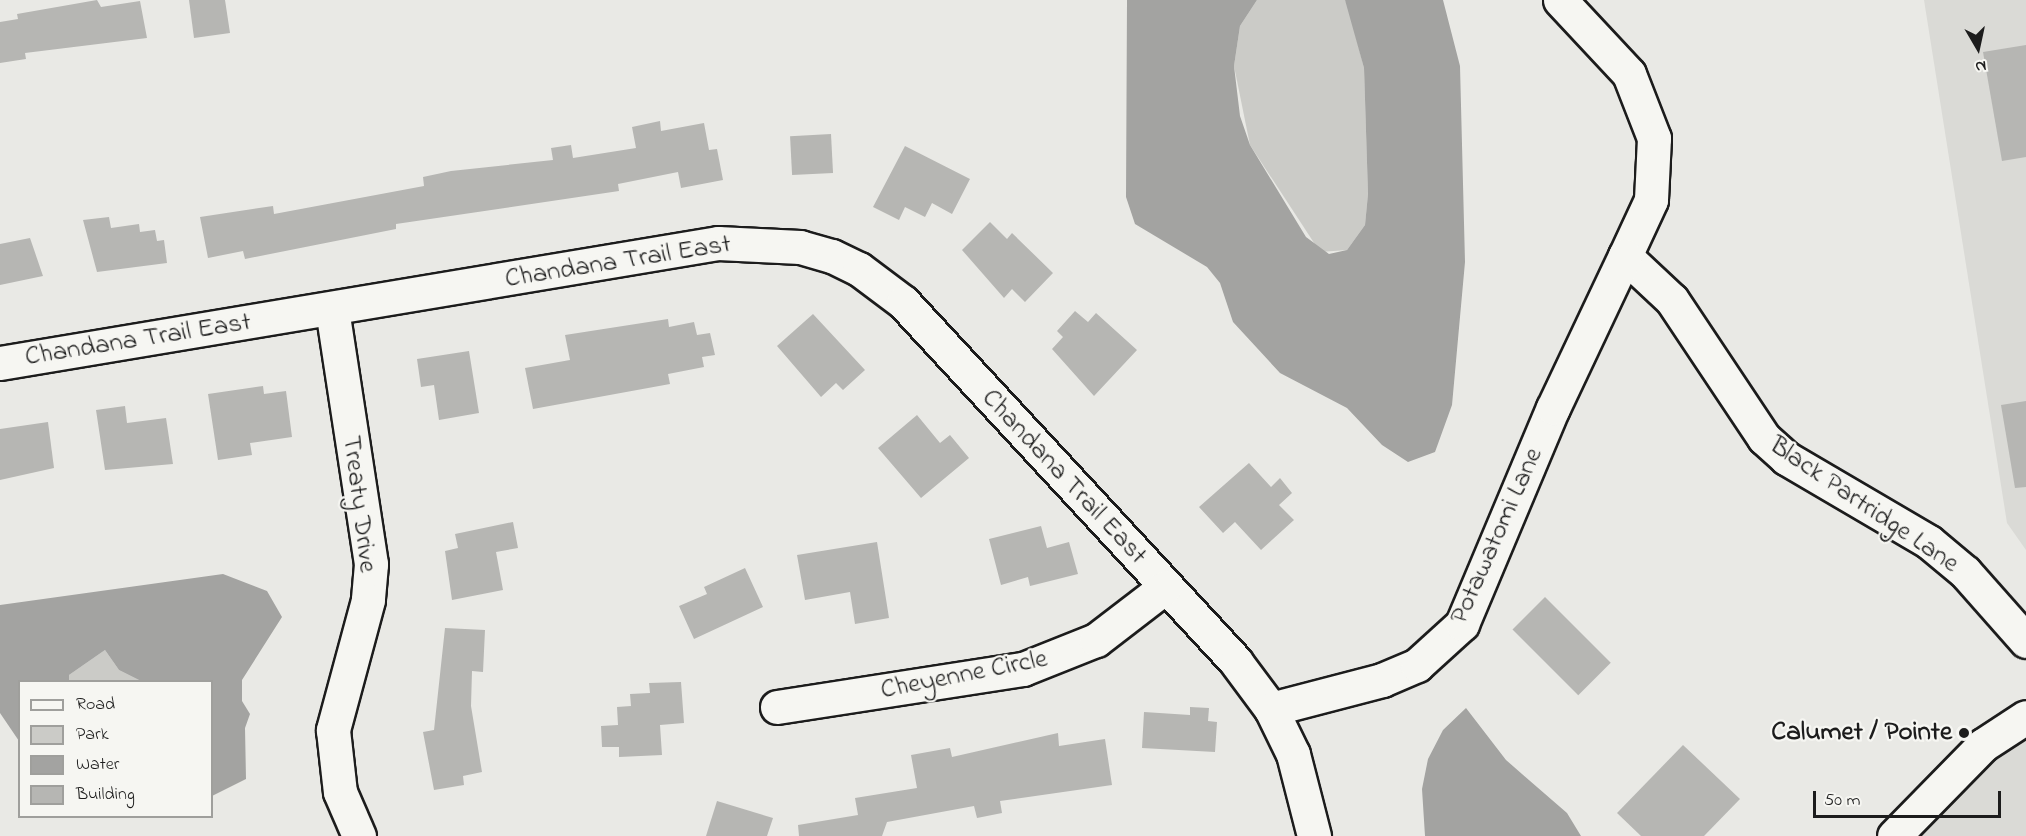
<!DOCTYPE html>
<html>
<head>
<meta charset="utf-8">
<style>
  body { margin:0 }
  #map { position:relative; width:2026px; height:836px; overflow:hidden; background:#e9e9e5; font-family:"Indie Flower",sans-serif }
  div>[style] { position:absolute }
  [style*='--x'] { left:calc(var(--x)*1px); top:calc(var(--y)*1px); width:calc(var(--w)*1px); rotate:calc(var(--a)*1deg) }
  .built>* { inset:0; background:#dadad6 }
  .green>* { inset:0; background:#cbcbc7 }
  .water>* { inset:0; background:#a3a3a1 }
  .building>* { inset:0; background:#b6b6b3; transform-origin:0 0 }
  .roads { filter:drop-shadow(2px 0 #1c1c1c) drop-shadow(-2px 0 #1c1c1c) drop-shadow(0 2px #1c1c1c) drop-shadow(0 -2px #1c1c1c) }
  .minor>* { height:33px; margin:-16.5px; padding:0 16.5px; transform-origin:16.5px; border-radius:16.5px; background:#f6f6f2 }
  .dots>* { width:16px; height:16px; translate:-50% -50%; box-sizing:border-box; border:3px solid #f6f6f2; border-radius:50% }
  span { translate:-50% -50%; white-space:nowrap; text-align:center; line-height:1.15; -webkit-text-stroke:4.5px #f6f6f2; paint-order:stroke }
  .street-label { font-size:27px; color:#1c1c1c }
  .poi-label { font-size:27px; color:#1c1c1c; font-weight:700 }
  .right { translate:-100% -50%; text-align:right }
  .legend { position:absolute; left:18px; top:680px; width:195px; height:138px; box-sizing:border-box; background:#f6f6f2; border:2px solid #9f9f9c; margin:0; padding:8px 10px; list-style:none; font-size:18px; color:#1c1c1c }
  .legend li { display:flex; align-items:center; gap:12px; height:30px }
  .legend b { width:30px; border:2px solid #9f9f9c }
  .north { position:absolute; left:1948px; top:18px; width:60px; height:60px; -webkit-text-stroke:4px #f6f6f2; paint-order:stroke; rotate:171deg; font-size:16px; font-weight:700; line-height:24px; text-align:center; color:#1c1c1c }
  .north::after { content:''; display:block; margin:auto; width:21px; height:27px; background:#1c1c1c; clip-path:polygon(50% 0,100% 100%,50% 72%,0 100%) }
  .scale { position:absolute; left:1813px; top:791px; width:188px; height:27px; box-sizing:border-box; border:3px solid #1c1c1c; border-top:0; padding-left:8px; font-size:18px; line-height:21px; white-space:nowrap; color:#1c1c1c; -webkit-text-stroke:4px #f6f6f2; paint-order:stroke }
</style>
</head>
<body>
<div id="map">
  <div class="built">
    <i style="clip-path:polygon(1924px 0,2026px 0,2026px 550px,2007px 523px)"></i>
    <i style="clip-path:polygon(2026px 737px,2026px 836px,1917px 836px,1983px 766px)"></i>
  </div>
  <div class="green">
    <i style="clip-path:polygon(1257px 0,1345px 0,1348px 6px,1364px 68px,1368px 194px,1365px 225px,1347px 250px,1320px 252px,1250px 145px,1234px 66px,1240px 26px)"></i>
    <i style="clip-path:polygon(105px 650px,119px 670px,141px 681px,69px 681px,69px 675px)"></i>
  </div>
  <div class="water">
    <i style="clip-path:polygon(1127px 0,1257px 0,1240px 26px,1234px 66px,1240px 116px,1250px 145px,1306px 237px,1329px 254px,1347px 250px,1365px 225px,1368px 194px,1364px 68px,1345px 0,1443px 0,1460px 66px,1465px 262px,1452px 405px,1435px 452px,1408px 462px,1382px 445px,1347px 408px,1280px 373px,1233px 322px,1220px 283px,1207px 267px,1135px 224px,1126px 197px)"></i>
    <i style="clip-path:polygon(223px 574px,267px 591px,282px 617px,242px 680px,242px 701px,250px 714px,245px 728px,246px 779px,212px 796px,212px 682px,141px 681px,119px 670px,105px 650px,69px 675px,69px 681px,20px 682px,19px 741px,0 713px,0 605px)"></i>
    <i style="clip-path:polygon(1466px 708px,1506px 760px,1567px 813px,1581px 836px,1425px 836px,1422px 789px,1428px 759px,1443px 730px)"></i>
  </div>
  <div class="building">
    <i style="clip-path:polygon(97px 0,101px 7px,140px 1px,147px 38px,25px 53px,26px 59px,0 63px,0 22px,18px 19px,17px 14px)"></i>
    <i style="clip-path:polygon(189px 0,225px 0,230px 33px,194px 38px)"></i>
    <i style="clip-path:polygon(2026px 45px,2026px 157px,2002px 161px,1983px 52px)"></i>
    <i style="clip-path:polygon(660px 121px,661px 131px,704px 123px,709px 150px,717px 149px,723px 180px,681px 188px,678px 172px,618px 184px,619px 191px,396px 224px,396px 229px,245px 259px,243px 251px,208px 258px,200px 217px,273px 206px,274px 214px,424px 186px,423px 177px,451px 171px,553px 160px,551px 148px,571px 145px,573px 158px,636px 148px,632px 127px)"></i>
    <i style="left:831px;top:134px;width:39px;height:41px;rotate:87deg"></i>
    <i style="clip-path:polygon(905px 146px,970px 179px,952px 214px,932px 203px,925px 217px,905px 207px,899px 220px,873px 207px)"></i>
    <i style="clip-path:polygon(109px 217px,111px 228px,139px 224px,140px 232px,155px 230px,157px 241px,164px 240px,167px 263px,97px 272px,83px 220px)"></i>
    <i style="clip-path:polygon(990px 222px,1007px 239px,1012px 233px,1053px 273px,1025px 302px,1012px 289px,1004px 298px,962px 250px)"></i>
    <i style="clip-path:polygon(30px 238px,43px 276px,0 285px,0 244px)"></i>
    <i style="clip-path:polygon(1075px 311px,1088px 322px,1096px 313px,1137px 350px,1094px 396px,1052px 349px,1063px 337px,1057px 331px)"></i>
    <i style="clip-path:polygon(813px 314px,865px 370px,843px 390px,836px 383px,821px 397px,777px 346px)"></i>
    <i style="clip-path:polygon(668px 319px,669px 327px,694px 322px,697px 335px,710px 333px,715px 355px,702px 357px,704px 367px,668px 374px,670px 384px,533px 409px,525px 368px,570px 360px,565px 335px)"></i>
    <i style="clip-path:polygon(469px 351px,479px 413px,439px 420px,434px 385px,421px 387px,417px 359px)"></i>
    <i style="clip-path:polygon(263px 386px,264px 394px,286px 391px,292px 437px,250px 443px,252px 455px,218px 460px,208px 394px)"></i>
    <i style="clip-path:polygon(2026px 401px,2026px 487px,2015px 488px,2001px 405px)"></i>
    <i style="clip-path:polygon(125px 406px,127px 423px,166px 418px,173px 464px,105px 470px,96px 410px)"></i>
    <i style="clip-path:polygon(917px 415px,940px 443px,950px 435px,969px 458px,921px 498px,878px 448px)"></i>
    <i style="clip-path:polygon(48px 422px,54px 468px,0 480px,0 429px)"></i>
    <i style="clip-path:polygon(1249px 463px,1271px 487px,1280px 478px,1292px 493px,1279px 505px,1294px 520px,1261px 550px,1235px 522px,1223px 533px,1199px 507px)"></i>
    <i style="clip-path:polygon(513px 522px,518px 548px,496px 552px,503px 590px,452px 600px,445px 551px,458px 548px,455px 534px)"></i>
    <i style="clip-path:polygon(1041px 526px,1047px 548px,1069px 542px,1078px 574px,1030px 586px,1028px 577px,1001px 585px,989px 539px)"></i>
    <i style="clip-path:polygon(877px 542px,889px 618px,855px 624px,850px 592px,805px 600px,797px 555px)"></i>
    <i style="clip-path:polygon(745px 568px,763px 607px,694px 639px,679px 606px,707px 594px,704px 587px)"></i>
    <i style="left:1545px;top:597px;width:93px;height:46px;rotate:45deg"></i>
    <i style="clip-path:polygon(445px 628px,485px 630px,483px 672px,472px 671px,471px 706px,482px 772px,463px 776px,464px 785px,434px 790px,423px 732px,434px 730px)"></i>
    <i style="clip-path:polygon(681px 682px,684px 723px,660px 725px,662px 755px,619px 757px,619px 747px,602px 747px,601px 726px,618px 725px,617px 707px,631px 706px,630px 694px,650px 693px,649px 683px)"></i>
    <i style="clip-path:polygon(1190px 707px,1209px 708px,1208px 721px,1217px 722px,1215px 752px,1142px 748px,1144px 712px,1190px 715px)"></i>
    <i style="clip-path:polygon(1058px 733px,1059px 746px,1105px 739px,1112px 785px,1000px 801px,1002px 813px,977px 818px,974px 806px,887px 822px,882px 836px,799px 836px,798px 825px,858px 815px,855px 798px,917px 788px,911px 755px,950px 748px,952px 757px)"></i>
    <i style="clip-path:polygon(1683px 745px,1740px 799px,1704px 836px,1641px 836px,1617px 813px)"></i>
    <i style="clip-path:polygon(717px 801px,773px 818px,767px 836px,706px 836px)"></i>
  </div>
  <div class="roads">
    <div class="minor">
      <i style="--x:1560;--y:0;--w:101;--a:47"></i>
      <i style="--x:1629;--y:74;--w:69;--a:68.7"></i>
      <i style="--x:1654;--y:138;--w:62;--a:92.8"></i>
      <i style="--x:1651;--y:200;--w:62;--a:114.9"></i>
      <i style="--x:1625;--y:256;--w:64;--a:43.1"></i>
      <i style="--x:1672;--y:300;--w:166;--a:56.3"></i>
      <i style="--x:1764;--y:438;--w:30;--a:42"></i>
      <i style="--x:1786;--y:458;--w:166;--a:30.4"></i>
      <i style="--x:1929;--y:542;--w:47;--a:39.8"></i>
      <i style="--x:1965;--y:572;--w:92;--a:48.5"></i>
      <i style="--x:332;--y:309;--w:258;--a:81.3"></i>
      <i style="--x:371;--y:564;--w:36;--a:95"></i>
      <i style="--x:368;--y:600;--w:135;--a:105.1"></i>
      <i style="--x:333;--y:730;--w:62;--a:83.6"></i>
      <i style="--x:340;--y:792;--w:48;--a:66.6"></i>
      <i style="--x:0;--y:363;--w:728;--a:-9.49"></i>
      <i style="--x:718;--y:243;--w:82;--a:2.8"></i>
      <i style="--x:800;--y:247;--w:33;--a:16"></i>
      <i style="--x:832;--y:256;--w:30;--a:26"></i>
      <i style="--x:859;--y:269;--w:55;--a:36.9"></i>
      <i style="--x:903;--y:302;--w:490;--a:47.2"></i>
      <i style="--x:1236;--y:662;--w:59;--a:53.3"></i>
      <i style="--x:1271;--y:709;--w:50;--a:63.9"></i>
      <i style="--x:1293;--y:754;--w:85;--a:75.6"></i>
      <i style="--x:777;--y:707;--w:249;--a:-8.8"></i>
      <i style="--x:1023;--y:669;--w:79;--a:-21.7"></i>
      <i style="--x:1096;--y:640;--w:87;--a:-37.5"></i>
      <i style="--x:1271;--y:709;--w:115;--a:-14.6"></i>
      <i style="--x:1382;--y:680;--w:38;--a:-23"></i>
      <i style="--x:1417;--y:665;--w:61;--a:-42.3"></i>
      <i style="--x:1462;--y:624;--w:234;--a:-67.2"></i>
      <i style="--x:1553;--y:408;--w:168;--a:-64.7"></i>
      <i style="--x:1894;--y:836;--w:127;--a:-45.6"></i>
      <i style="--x:1983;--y:745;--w:51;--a:-33.1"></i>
    </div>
  </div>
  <div class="dots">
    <i style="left:1964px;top:733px;background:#1c1c1c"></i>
  </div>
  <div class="street-label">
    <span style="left:618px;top:262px;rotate:-9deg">Chandana Trail East</span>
    <span style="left:138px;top:340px;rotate:-9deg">Chandana Trail East</span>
    <span style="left:1064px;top:477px;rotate:47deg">Chandana Trail East</span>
    <span style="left:359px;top:504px;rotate:83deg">Treaty Drive</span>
    <span style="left:1864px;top:505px;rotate:34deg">Black Partridge Lane</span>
    <span style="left:1497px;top:536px;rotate:-66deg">Potawatomi Lane</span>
    <span style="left:964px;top:675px;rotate:-11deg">Cheyenne Circle</span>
  </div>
  <div class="poi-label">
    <span class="right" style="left:1952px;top:733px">Calumet / Pointe</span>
  </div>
  <ul class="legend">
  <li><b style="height:8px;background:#f6f6f2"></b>Road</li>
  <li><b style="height:16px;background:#cbcbc7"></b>Park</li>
  <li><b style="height:16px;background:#a3a3a1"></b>Water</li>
  <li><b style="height:16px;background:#b6b6b3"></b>Building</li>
  </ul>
  <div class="north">N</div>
  <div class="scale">50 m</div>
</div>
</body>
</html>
